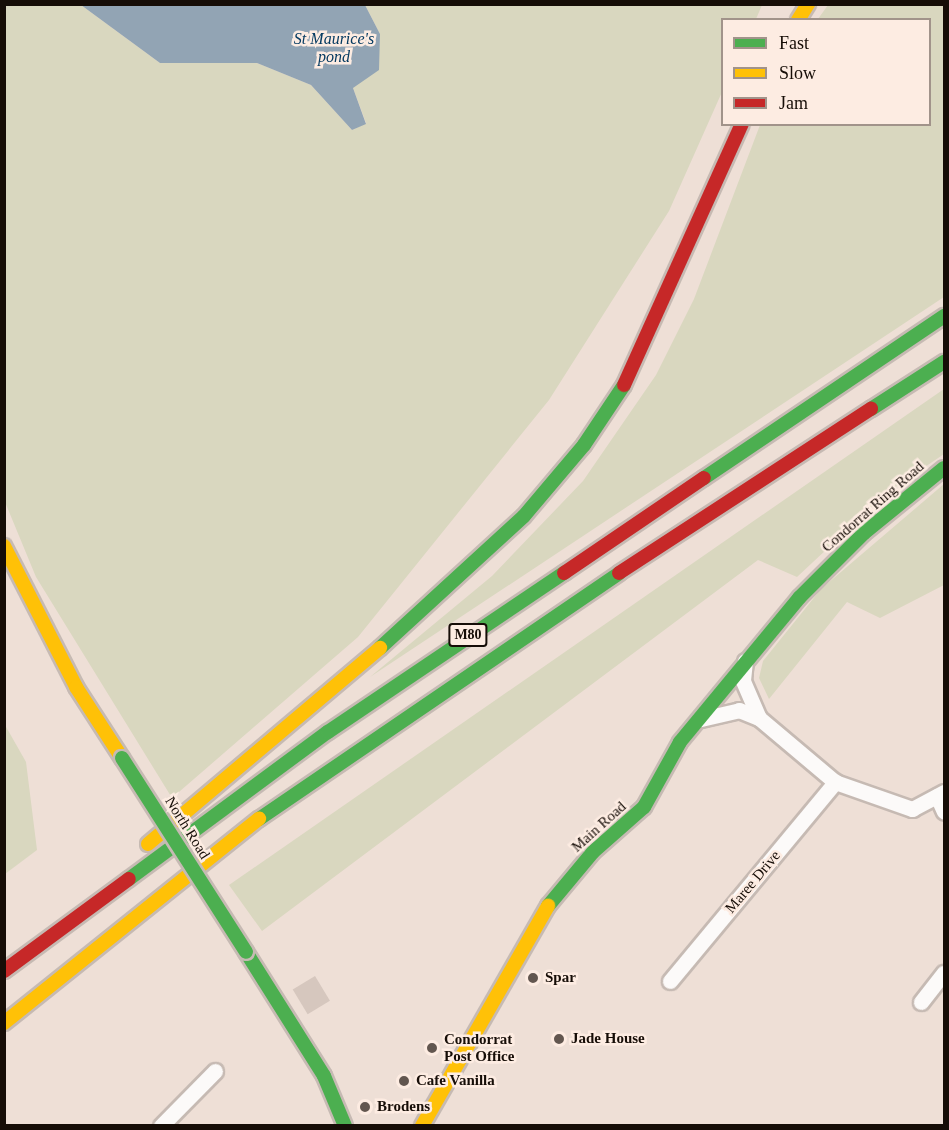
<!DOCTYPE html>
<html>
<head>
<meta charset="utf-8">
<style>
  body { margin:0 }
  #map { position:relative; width:949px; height:1130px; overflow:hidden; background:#eedfd6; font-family:Georgia,serif }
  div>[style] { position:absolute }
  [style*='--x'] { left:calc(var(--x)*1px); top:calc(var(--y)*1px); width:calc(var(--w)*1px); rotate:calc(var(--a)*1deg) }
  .green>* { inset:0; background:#d9d7bf }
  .water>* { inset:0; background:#92a4b4 }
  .building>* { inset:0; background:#d6c7be; transform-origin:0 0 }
  .roads { filter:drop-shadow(2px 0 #c6bab3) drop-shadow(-2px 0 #c6bab3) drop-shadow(0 2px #c6bab3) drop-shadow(0 -2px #c6bab3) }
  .street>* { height:15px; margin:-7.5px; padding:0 7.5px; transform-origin:7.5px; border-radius:7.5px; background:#fcfaf9 }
  .fast>* { height:14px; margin:-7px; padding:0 7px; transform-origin:7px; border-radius:7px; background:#4caf50 }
  .slow>* { height:14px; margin:-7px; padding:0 7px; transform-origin:7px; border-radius:7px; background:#ffc107 }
  .jam>* { height:14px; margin:-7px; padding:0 7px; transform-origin:7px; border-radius:7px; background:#c62828 }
  .bridges { filter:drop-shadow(2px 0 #c6bab3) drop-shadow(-2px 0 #c6bab3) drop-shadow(0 2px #c6bab3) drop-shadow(0 -2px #c6bab3) }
  .fast-bridge>* { height:14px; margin:-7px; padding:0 7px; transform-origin:7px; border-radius:7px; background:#4caf50 }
  .dots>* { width:16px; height:16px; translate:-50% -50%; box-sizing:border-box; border:3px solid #fdece2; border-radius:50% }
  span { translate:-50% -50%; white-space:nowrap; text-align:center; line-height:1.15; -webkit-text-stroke:5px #fdece2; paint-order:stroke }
  .shield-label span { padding:2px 4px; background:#fdece2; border:2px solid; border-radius:4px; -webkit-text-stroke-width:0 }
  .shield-label { font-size:14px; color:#160d07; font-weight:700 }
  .street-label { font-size:15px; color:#160d07 }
  .poi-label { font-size:15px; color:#160d07; font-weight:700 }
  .left { translate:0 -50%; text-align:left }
  .water-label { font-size:16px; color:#053a61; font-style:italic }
  .frame { position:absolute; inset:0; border:6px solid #160d07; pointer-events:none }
  .legend { position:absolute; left:721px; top:18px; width:210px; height:108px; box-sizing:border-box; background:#fdece2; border:2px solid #a1938a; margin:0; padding:8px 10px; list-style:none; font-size:18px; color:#160d07 }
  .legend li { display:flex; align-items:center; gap:12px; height:30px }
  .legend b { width:30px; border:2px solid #a1938a }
</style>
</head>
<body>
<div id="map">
  <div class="green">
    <i style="clip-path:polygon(4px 5px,81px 5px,160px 63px,257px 63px,311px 85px,352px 130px,366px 123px,353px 88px,380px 34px,365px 5px,762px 5px,756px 19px,722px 20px,722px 92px,669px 211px,549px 400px,358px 637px,172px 798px,36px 577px,5px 502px)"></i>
    <i style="clip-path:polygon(828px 5px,944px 5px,944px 297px,370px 677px,492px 576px,583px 481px,656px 375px,694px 299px,760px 125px,930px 124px,930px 20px,818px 19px)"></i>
    <i style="clip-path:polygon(944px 389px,944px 454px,888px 492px,797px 577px,758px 560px,262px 931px,229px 885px)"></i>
    <i style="clip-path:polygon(944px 484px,944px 585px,880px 618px,847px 602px,769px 699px,759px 678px,763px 661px,821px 589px)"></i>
    <i style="clip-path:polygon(5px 725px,26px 762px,37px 850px,5px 874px)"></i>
  </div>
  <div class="water">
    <i style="clip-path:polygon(81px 5px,365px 5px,380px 34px,379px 70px,353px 88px,366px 124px,352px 130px,311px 85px,257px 63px,160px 63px)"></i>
  </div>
  <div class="building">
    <i style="left:315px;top:976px;width:29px;height:26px;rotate:59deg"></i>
  </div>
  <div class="roads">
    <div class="street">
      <i style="--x:745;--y:661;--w:20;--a:96"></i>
      <i style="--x:743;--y:681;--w:40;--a:66.6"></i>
      <i style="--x:701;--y:719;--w:39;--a:-13"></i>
      <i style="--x:739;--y:710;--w:22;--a:22"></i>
      <i style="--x:759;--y:718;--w:99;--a:40.1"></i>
      <i style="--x:835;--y:782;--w:82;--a:19.3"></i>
      <i style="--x:912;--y:809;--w:36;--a:-28"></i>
      <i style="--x:937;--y:796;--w:17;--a:66"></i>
      <i style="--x:670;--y:981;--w:259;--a:-50.3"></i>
      <i style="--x:921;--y:1002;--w:37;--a:-52"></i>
      <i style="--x:161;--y:1126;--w:77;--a:-45.5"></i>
    </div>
    <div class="fast">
      <i style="--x:871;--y:409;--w:87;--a:-32.8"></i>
      <i style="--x:704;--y:478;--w:290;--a:-34"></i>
      <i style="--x:380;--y:648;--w:195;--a:-42.5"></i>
      <i style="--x:524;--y:516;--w:93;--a:-49.8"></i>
      <i style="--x:584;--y:445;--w:72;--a:-56.3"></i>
      <i style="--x:259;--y:819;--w:436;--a:-34.3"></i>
      <i style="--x:129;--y:879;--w:247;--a:-36.5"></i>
      <i style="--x:328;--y:732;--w:285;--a:-34"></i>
      <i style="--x:548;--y:906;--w:70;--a:-50.2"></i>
      <i style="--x:593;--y:852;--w:68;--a:-41.4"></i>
      <i style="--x:644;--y:807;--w:74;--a:-61"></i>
      <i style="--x:680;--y:742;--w:187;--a:-50.4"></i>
      <i style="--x:799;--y:598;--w:92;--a:-45"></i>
      <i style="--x:864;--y:533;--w:103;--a:-39.1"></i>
      <i style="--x:246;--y:952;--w:146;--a:57.8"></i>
      <i style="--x:324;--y:1076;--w:54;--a:67.2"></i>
    </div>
    <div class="slow">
      <i style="--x:798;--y:20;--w:19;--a:-58"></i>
      <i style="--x:4;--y:546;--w:158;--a:62.9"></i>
      <i style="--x:76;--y:687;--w:85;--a:57.1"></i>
      <i style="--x:148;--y:844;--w:304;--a:-40.2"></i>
      <i style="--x:4;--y:1023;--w:327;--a:-38.7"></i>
      <i style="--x:422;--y:1126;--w:254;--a:-60.2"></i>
    </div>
    <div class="jam">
      <i style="--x:624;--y:385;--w:286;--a:-65.7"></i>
      <i style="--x:564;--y:573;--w:169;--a:-34.2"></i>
      <i style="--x:619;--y:573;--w:301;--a:-33.1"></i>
      <i style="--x:4;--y:971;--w:155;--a:-36.4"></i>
    </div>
  </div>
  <div class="bridges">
    <div class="fast-bridge">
      <i style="--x:122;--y:758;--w:230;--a:57.4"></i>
    </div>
  </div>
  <div class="dots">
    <i style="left:533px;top:978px;background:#62564f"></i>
    <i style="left:559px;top:1039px;background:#62564f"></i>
    <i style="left:432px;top:1048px;background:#62564f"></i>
    <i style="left:404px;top:1081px;background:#62564f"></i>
    <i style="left:365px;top:1107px;background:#62564f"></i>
  </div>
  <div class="shield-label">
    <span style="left:468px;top:635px">M80</span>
  </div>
  <div class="street-label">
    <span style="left:873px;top:507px;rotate:-41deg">Condorrat Ring Road</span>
    <span style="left:599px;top:827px;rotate:-42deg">Main Road</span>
    <span style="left:187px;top:828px;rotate:58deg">North Road</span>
    <span style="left:753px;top:882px;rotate:-50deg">Maree Drive</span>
  </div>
  <div class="poi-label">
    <span class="left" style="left:545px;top:978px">Spar</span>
    <span class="left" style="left:444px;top:1048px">Condorrat<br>Post Office</span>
    <span class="left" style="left:571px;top:1039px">Jade House</span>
    <span class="left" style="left:416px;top:1081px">Cafe Vanilla</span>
    <span class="left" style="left:377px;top:1107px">Brodens</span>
  </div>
  <div class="water-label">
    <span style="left:334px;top:48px">St Maurice's<br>pond</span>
  </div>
  <div class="frame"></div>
  <ul class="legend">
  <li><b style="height:8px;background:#4caf50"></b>Fast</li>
  <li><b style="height:8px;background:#ffc107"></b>Slow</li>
  <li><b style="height:8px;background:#c62828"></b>Jam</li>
  </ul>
</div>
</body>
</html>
